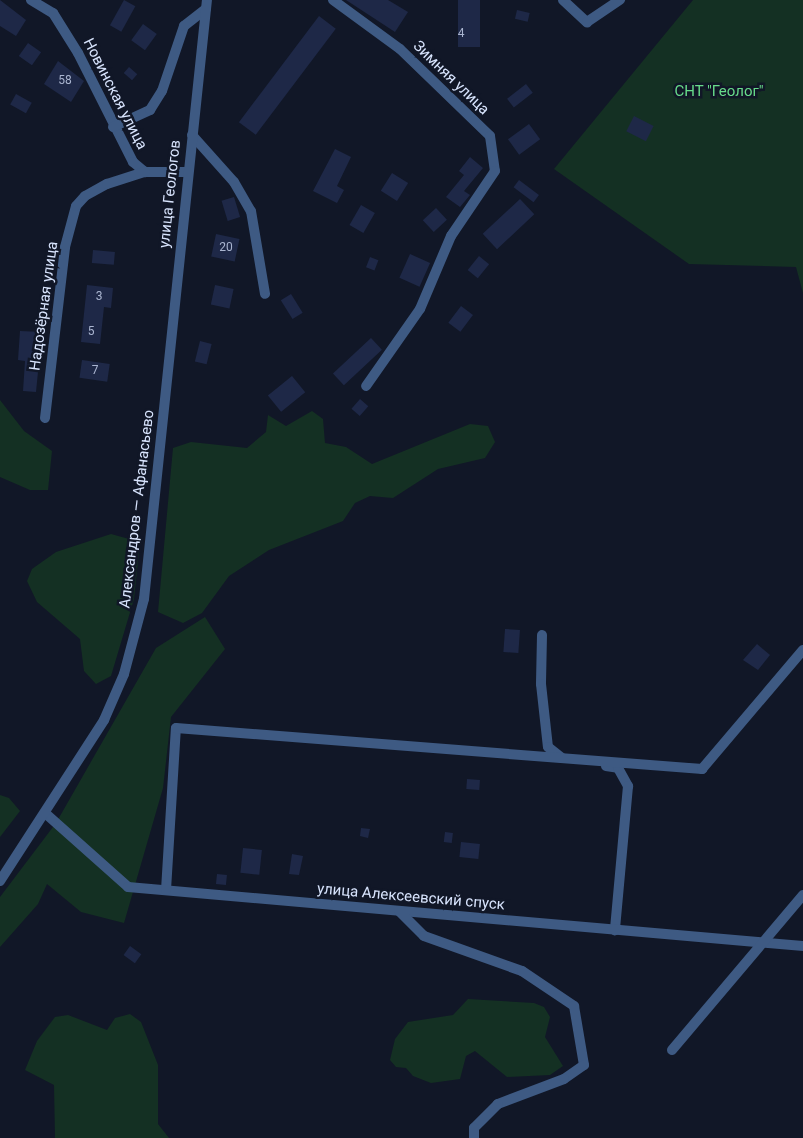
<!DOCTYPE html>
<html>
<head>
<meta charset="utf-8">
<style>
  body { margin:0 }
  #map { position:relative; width:803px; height:1138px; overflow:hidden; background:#111727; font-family:Roboto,sans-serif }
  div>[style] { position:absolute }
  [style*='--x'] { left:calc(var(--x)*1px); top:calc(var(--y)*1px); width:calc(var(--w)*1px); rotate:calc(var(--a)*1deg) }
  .green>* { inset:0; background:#143023 }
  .building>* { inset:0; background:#1e2847; transform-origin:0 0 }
  .street>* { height:10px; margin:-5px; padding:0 5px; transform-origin:5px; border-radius:5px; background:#3e5a83 }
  span { translate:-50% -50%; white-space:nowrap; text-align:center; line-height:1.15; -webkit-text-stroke:5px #111727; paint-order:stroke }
  .number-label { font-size:12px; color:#aab5d0 }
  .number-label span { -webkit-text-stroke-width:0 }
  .street-label { font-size:15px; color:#d8e4fd }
  .park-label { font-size:15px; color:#67db8a }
</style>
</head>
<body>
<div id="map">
  <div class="green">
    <i style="clip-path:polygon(693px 0,803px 0,803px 293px,796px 267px,689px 264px,554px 169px)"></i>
    <i style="clip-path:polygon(0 400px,24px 431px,52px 451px,48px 490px,30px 490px,0 477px)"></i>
    <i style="clip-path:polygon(312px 411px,323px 419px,325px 443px,346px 447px,372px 464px,470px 424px,488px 426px,495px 442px,485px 458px,438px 469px,393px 498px,370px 496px,355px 503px,343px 521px,269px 550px,229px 576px,202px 613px,183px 623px,158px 612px,173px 448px,191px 442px,247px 448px,266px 432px,268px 415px,286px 426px)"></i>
    <i style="clip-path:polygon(111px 534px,140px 542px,134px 599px,111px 676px,96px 684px,84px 671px,80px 639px,37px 602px,27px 581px,32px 569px,56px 552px)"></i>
    <i style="clip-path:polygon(205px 617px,225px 649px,171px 717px,163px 788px,124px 923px,81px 912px,47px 884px,38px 904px,0 947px,0 897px,56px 823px,156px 648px)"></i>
    <i style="clip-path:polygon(0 795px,9px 798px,20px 811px,0 837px)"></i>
    <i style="clip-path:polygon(468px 999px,534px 1003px,544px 1007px,550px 1017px,545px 1037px,563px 1066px,550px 1075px,507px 1077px,475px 1051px,466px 1056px,460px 1079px,431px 1083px,413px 1076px,406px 1068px,396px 1067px,390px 1060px,395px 1039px,408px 1022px,453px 1015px)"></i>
    <i style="clip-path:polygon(130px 1014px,141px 1022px,158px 1065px,158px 1124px,169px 1138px,55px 1138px,54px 1085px,25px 1070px,37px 1041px,55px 1017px,68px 1015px,107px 1030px,115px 1018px)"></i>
  </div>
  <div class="building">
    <i style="clip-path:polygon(0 0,26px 20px,16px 36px,0 26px)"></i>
    <i style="left:124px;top:0;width:13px;height:29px;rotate:29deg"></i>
    <i style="clip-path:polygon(346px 0,388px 0,408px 12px,395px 32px)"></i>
    <i style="left:458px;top:0;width:22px;height:47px"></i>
    <i style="left:517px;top:10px;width:13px;height:9px;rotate:13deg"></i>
    <i style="left:319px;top:16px;width:21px;height:133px;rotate:37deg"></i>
    <i style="left:143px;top:24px;width:17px;height:20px;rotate:36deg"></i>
    <i style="left:28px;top:43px;width:16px;height:16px;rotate:35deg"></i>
    <i style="clip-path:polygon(58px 61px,84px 81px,71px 102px,44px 84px)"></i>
    <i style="left:129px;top:67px;width:11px;height:8px;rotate:41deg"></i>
    <i style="left:526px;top:84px;width:11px;height:24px;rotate:52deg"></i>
    <i style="left:16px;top:94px;width:18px;height:12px;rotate:29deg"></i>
    <i style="left:634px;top:116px;width:22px;height:17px;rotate:27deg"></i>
    <i style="left:529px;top:124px;width:19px;height:26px;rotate:54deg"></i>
    <i style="clip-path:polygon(335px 149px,351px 157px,337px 186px,344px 190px,337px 203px,313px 191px)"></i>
    <i style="clip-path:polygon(470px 157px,483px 168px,464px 191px,470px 195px,460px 207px,446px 197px,464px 175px,459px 171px)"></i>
    <i style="left:392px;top:173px;width:19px;height:21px;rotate:32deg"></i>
    <i style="left:519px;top:180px;width:25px;height:9px;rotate:37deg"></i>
    <i style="left:234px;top:197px;width:21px;height:13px;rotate:73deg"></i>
    <i style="left:520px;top:199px;width:21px;height:51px;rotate:47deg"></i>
    <i style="left:361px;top:205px;width:16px;height:23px;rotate:30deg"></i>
    <i style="left:436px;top:208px;width:16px;height:18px;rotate:47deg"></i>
    <i style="left:216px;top:234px;width:24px;height:23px;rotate:12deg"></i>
    <i style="left:93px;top:250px;width:22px;height:13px;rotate:5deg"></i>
    <i style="left:410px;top:254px;width:22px;height:26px;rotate:24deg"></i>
    <i style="left:479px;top:256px;width:13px;height:18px;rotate:39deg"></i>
    <i style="left:370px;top:257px;width:9px;height:11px;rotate:21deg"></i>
    <i style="clip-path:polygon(87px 285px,113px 288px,111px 308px,104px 307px,100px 344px,81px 342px)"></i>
    <i style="left:215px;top:285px;width:19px;height:20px;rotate:12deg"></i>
    <i style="left:291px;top:294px;width:22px;height:12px;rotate:58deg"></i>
    <i style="left:461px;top:306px;width:15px;height:21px;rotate:37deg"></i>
    <i style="clip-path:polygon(20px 331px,42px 332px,36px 392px,23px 391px,25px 361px,18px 360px)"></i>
    <i style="left:371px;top:338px;width:16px;height:52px;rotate:47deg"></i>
    <i style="left:200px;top:341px;width:12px;height:21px;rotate:14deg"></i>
    <i style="left:82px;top:360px;width:28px;height:18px;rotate:8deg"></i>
    <i style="left:292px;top:376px;width:21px;height:31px;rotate:51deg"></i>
    <i style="left:360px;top:399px;width:11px;height:13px;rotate:41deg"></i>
    <i style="left:505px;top:629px;width:15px;height:23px;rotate:4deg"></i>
    <i style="clip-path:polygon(757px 644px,770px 655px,758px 670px,743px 660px)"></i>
    <i style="left:467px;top:779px;width:13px;height:10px;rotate:4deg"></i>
    <i style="clip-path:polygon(361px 828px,370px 829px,368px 838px,360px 836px)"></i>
    <i style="left:445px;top:832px;width:8px;height:10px;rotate:7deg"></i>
    <i style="left:461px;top:842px;width:19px;height:15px;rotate:6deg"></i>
    <i style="left:243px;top:848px;width:19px;height:25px;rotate:6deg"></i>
    <i style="clip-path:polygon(292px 854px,303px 856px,299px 875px,289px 874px)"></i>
    <i style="left:217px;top:874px;width:10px;height:10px;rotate:6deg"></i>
    <i style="left:130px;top:946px;width:14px;height:11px;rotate:36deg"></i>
  </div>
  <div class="street">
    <i style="--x:31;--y:0;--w:26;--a:31"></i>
    <i style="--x:53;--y:13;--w:47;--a:58"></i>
    <i style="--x:78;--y:53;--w:122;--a:63.2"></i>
    <i style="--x:133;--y:162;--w:16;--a:40"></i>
    <i style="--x:145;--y:172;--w:42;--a:0"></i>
    <i style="--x:333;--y:0;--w:83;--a:36.2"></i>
    <i style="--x:400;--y:49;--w:125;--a:44"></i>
    <i style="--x:490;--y:136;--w:35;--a:82"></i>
    <i style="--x:495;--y:171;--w:78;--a:124.1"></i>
    <i style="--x:451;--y:236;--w:79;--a:113"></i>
    <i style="--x:420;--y:309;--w:94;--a:125"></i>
    <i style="--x:563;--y:0;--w:33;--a:43"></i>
    <i style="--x:587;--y:22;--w:40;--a:-34"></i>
    <i style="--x:113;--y:127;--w:41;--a:-24.7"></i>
    <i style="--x:150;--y:110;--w:22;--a:-58"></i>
    <i style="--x:162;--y:91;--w:69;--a:-71.3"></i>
    <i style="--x:184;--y:26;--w:28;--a:-38"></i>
    <i style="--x:192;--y:135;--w:63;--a:48.2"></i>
    <i style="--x:234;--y:182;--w:34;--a:60"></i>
    <i style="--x:251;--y:211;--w:84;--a:80.4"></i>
    <i style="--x:45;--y:418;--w:172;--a:-83.3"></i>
    <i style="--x:65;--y:247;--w:42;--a:-75"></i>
    <i style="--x:76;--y:206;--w:13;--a:-48"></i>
    <i style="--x:85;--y:196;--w:25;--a:-29"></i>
    <i style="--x:107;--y:184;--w:40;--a:-18"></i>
    <i style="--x:542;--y:635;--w:49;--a:91.2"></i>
    <i style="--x:541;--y:684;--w:63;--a:83.7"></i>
    <i style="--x:548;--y:747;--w:18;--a:38"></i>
    <i style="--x:606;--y:766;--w:12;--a:9"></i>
    <i style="--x:618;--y:768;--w:21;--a:61"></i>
    <i style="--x:628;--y:786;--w:145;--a:95.2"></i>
    <i style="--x:45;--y:813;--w:111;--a:41.7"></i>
    <i style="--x:128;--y:887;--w:678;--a:5"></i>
    <i style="--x:0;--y:881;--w:192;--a:-57.1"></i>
    <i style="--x:104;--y:720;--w:50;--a:-66.5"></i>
    <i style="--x:124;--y:674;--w:78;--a:-75.1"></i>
    <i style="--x:144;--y:599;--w:602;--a:-84"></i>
    <i style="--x:166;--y:890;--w:162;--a:-86.5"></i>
    <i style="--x:176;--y:728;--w:528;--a:4.46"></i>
    <i style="--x:702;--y:769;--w:156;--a:-49.7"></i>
    <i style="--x:399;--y:911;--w:35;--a:45"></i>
    <i style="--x:424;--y:936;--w:104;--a:19.7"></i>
    <i style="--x:522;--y:971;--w:63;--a:33.9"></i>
    <i style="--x:574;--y:1006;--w:60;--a:80.4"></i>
    <i style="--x:584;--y:1065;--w:24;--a:145"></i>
    <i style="--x:564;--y:1079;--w:71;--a:159.3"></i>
    <i style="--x:498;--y:1104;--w:34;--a:135"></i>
    <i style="--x:474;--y:1128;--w:10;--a:90"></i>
    <i style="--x:672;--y:1050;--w:203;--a:-49.8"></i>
  </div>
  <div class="number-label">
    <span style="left:461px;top:34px">4</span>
    <span style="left:65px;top:81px">58</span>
    <span style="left:226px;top:248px">20</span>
    <span style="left:99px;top:297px">3</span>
    <span style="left:91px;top:332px">5</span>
    <span style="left:95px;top:371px">7</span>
  </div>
  <div class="street-label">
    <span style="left:451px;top:78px;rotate:44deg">Зимняя улица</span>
    <span style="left:115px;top:94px;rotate:63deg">Новинская улица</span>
    <span style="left:170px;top:194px;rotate:-84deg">улица Геологов</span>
    <span style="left:44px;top:306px;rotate:-82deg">Надозёрная улица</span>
    <span style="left:137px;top:509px;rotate:-83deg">Александров — Афанасьево</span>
    <span style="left:411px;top:897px;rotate:5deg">улица Алексеевский спуск</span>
  </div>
  <div class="park-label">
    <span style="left:719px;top:92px">СНТ "Геолог"</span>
  </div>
</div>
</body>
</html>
